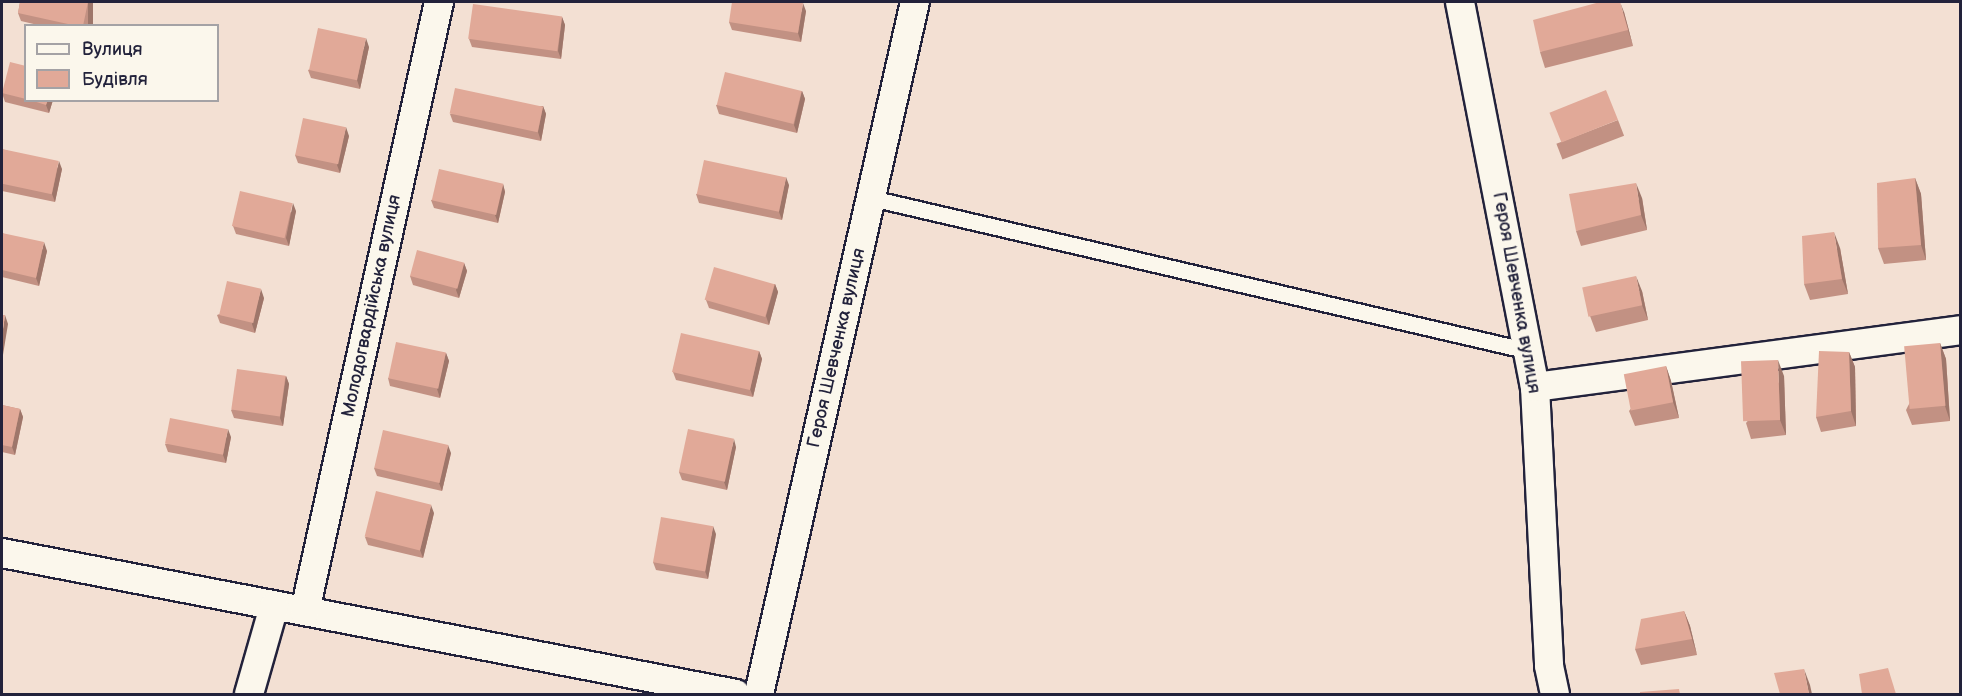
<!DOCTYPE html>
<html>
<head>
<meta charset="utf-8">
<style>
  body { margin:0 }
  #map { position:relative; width:1962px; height:696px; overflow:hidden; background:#f3e0d3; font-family:"Balsamiq Sans",sans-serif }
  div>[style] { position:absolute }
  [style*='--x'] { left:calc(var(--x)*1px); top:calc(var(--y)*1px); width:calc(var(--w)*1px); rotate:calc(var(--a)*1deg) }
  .roads { filter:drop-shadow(2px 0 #22223b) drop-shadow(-2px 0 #22223b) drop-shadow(0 2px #22223b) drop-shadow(0 -2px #22223b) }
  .service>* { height:15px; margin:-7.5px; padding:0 7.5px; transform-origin:7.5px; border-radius:7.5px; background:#fbf7ec }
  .minor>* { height:28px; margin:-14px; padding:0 14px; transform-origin:14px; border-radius:14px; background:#fbf7ec }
  .wall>* { inset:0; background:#c29183; transform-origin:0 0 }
  .shaded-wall>* { inset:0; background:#9e766a; transform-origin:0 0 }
  .building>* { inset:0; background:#e1a998; transform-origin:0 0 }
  span { translate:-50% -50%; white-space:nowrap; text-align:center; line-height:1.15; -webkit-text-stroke:4.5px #fbf7ec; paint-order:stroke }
  .street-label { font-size:18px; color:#22223b }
  .frame { position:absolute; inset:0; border:3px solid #22223b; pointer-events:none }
  .legend { position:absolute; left:24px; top:24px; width:195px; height:78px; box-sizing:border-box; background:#fbf7ec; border:2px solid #a4a2a5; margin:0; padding:8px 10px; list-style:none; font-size:18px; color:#22223b }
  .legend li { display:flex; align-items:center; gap:12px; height:30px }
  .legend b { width:30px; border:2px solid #a4a2a5 }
</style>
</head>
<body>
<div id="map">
  <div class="roads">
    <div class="service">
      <i style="--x:871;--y:198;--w:676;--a:13.09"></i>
    </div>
    <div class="minor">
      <i style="--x:1460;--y:2;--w:392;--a:79"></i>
      <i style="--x:1535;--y:387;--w:279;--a:87.1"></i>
      <i style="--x:1549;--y:666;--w:29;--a:78"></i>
      <i style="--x:1535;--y:387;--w:429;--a:-7.6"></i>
      <i style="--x:2;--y:553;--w:747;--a:10.87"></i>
      <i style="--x:305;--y:611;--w:624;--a:-77.59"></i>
      <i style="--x:249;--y:694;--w:91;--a:-74.1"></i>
      <i style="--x:759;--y:694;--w:709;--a:-77.3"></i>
    </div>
  </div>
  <div class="wall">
    <i style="clip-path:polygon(20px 2px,93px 2px,88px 26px,42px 26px,21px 21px,18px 13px)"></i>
    <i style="clip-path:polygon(806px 11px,801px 42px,732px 30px,729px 22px)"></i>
    <i style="clip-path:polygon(1624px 12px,1633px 46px,1545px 68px,1540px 52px)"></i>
    <i style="clip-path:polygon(562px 17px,565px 25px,561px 59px,472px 47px,469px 39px)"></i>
    <i style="clip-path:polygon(369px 47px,360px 89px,311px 78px,308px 70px)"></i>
    <i style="clip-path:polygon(26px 66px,26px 100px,53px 100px,49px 113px,5px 102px,2px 93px)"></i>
    <i style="clip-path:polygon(802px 91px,805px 99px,797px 133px,719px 114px,716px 105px)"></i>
    <i style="clip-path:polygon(543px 106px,546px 114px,541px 141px,453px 122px,450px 114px)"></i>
    <i style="left:1618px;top:120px;width:17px;height:66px;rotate:69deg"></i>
    <i style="clip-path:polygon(349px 136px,340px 173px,298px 163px,295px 155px)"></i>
    <i style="clip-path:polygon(2px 149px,62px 169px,55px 202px,2px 191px)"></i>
    <i style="clip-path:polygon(1915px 178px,1921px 194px,1926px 260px,1884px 264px,1878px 248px)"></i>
    <i style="clip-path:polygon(503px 184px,505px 192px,498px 223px,434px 208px,431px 200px)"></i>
    <i style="clip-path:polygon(789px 185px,782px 220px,699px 203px,696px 194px)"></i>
    <i style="clip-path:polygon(1642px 198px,1647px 230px,1581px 246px,1576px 231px)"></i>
    <i style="clip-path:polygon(296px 211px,289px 246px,236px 234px,233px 226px)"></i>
    <i style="clip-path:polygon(2px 233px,47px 251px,39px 286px,2px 277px)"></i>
    <i style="clip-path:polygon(1840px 248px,1848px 294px,1810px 300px,1804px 284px)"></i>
    <i style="clip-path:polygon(464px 263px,467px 271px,459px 298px,413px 285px,410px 276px)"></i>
    <i style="clip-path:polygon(775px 284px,778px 292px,769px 325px,709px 308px,706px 300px)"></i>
    <i style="clip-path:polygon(1642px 291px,1648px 320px,1596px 332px,1590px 316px)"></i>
    <i style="clip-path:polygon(264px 298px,255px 333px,220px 323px,217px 315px)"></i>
    <i style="clip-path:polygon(1940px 343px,1946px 359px,1950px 421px,1912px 425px,1906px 410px)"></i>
    <i style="clip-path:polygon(759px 351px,762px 359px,753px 397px,676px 380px,673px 372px)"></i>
    <i style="clip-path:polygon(1849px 352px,1855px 367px,1856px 426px,1821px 432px,1816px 417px)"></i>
    <i style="clip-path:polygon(446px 353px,449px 361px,440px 398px,390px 386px,388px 378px)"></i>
    <i style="clip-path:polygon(1666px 366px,1671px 381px,1679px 418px,1635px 426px,1629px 411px)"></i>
    <i style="clip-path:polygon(286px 376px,289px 384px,283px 426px,234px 418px,231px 410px)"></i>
    <i style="clip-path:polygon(1784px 376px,1786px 435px,1751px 439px,1746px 423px)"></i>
    <i style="clip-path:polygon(2px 405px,20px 409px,23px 417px,15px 455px,2px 452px)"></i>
    <i style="clip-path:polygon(231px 437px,226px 463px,168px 452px,165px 444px)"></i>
    <i style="clip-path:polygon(736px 447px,727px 490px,682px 480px,679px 472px)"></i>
    <i style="clip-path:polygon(451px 453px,442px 491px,377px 476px,374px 468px)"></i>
    <i style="clip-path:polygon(434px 513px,423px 558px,368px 545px,365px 537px)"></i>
    <i style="clip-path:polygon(716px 534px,708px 579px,656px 570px,653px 562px)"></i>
    <i style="clip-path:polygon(1684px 611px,1690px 626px,1697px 655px,1641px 665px,1635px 649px)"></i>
  </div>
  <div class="shaded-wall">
    <i style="left:88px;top:2px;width:5px;height:25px"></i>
    <i style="clip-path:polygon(1620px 2px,1624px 12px,1633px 46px,1628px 30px)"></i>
    <i style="clip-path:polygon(803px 3px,806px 11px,801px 42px,798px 33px)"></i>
    <i style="clip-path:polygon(562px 17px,565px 25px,561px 59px,558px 51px)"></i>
    <i style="clip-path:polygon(366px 38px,369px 47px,360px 89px,357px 80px)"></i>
    <i style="clip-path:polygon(802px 91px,805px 99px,797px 133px,794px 125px)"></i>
    <i style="clip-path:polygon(48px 100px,53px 100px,49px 113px,46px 105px)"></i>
    <i style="clip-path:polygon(543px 106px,546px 114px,541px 141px,538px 132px)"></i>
    <i style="clip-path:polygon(346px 127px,349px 136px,340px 173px,337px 165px)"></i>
    <i style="clip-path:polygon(59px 161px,62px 169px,55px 202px,52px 194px)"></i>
    <i style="clip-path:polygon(786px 177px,789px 185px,782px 220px,779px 212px)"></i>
    <i style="clip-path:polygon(1915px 178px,1921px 194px,1926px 260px,1921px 245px)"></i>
    <i style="clip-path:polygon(1636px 183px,1642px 198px,1647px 230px,1641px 215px)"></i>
    <i style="clip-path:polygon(503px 184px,505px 192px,498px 223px,495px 215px)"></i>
    <i style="clip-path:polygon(293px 203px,296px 211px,289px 246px,286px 238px)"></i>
    <i style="clip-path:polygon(1834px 232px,1840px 248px,1848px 294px,1842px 279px)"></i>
    <i style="clip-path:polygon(44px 242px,47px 251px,39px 286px,36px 278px)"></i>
    <i style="clip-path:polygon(464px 263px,467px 271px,459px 298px,456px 290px)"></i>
    <i style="clip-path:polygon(1636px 276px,1642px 291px,1648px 320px,1642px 305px)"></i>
    <i style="clip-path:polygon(775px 284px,778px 292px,769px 325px,766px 316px)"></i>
    <i style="clip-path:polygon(261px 289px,264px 298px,255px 333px,252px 324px)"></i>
    <i style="clip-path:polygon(5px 315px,8px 324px,2px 361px,2px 336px)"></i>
    <i style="clip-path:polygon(1940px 343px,1946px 359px,1950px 421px,1945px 406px)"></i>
    <i style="clip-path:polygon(759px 351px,762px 359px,753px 397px,750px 389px)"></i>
    <i style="clip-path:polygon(1849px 352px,1855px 367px,1856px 426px,1851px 411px)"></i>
    <i style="clip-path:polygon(446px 353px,449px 361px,440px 398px,437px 389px)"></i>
    <i style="clip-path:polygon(1778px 360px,1784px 376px,1786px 435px,1780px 420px)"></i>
    <i style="clip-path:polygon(1666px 366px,1671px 381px,1679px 418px,1673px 402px)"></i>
    <i style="clip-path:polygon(286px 376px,289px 384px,283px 426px,280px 418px)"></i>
    <i style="clip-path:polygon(20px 409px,23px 417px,15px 455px,12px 447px)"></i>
    <i style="clip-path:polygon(228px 429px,231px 437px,226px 463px,223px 455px)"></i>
    <i style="clip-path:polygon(734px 439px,736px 447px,727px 490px,724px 482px)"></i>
    <i style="clip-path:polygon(448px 445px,451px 453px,442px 491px,439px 483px)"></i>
    <i style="clip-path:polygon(431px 505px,434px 513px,423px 558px,420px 550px)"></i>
    <i style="clip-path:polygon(713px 526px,716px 534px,708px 579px,705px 571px)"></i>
    <i style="clip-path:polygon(1684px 611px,1690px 626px,1697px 655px,1692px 639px)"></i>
    <i style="clip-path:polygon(1804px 669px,1810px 685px,1812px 694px,1809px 694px)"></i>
  </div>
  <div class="building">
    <i style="clip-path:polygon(20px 2px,88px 2px,83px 26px,77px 26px,18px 13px)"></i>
    <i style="clip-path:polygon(732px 2px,792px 2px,803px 3px,798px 33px,729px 22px)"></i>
    <i style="clip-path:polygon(1600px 2px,1620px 2px,1628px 30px,1540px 52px,1533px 20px)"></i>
    <i style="left:473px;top:4px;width:90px;height:35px;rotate:8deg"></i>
    <i style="left:318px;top:28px;width:49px;height:43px;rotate:12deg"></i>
    <i style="clip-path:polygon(10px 62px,26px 66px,26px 99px,2px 93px)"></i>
    <i style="left:725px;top:72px;width:79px;height:34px;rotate:14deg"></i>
    <i style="left:455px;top:88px;width:90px;height:26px;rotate:12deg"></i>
    <i style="left:1606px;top:90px;width:32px;height:61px;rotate:68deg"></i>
    <i style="clip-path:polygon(30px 100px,48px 100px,46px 105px)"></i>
    <i style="left:303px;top:118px;width:44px;height:38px;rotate:12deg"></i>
    <i style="left:2px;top:149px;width:58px;height:34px;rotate:12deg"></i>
    <i style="left:704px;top:160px;width:84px;height:35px;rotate:12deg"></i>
    <i style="left:439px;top:169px;width:66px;height:32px;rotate:13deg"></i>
    <i style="clip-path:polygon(1915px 178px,1921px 245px,1878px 248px,1877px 183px)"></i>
    <i style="clip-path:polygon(1636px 183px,1641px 215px,1576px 231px,1569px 194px)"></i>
    <i style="left:240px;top:191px;width:54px;height:36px;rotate:13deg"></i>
    <i style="clip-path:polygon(1834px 232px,1842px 279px,1804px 284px,1802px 236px)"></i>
    <i style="clip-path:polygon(2px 233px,44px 242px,36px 278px,2px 270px)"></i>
    <i style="left:417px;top:250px;width:49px;height:27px;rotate:15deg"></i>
    <i style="left:714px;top:267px;width:63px;height:34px;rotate:16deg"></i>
    <i style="left:1636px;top:276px;width:30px;height:55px;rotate:78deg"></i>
    <i style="left:227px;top:281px;width:35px;height:35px;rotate:13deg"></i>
    <i style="clip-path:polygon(2px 315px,5px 315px,2px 336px)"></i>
    <i style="left:681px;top:333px;width:80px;height:40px;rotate:13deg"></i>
    <i style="left:396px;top:342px;width:51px;height:37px;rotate:12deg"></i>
    <i style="left:1940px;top:343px;width:63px;height:36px;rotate:85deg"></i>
    <i style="clip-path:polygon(1819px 351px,1849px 352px,1851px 411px,1816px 417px)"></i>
    <i style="left:1778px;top:360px;width:60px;height:37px;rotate:88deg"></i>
    <i style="left:1666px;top:366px;width:37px;height:43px;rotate:79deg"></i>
    <i style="left:237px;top:369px;width:49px;height:41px;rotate:8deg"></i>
    <i style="clip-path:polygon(2px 405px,20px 409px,12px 447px,2px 445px)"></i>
    <i style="left:170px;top:418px;width:59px;height:26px;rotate:11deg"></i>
    <i style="left:688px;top:429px;width:47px;height:44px;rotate:12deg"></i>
    <i style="left:383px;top:430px;width:67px;height:39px;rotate:13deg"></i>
    <i style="left:376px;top:491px;width:57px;height:47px;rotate:14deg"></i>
    <i style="left:661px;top:517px;width:53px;height:46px;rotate:10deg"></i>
    <i style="clip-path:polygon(1684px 611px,1692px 639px,1635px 649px,1641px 619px)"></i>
    <i style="clip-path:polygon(1888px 668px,1896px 694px,1862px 694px,1859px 674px)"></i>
    <i style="clip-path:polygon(1804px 669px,1809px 694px,1780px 694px,1774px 673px)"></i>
    <i style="clip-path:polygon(1679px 689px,1680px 694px,1640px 694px,1640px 692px)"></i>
  </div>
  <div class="street-label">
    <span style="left:1516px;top:293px;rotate:80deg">Героя Шевченка вулиця</span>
    <span style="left:372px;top:306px;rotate:-78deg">Молодогвардійська вулиця</span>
    <span style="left:837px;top:348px;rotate:-77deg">Героя Шевченка вулиця</span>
  </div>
  <div class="frame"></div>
  <ul class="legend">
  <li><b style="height:8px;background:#fbf7ec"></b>Вулиця</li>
  <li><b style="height:16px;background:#e1a998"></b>Будівля</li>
  </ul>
</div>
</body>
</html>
